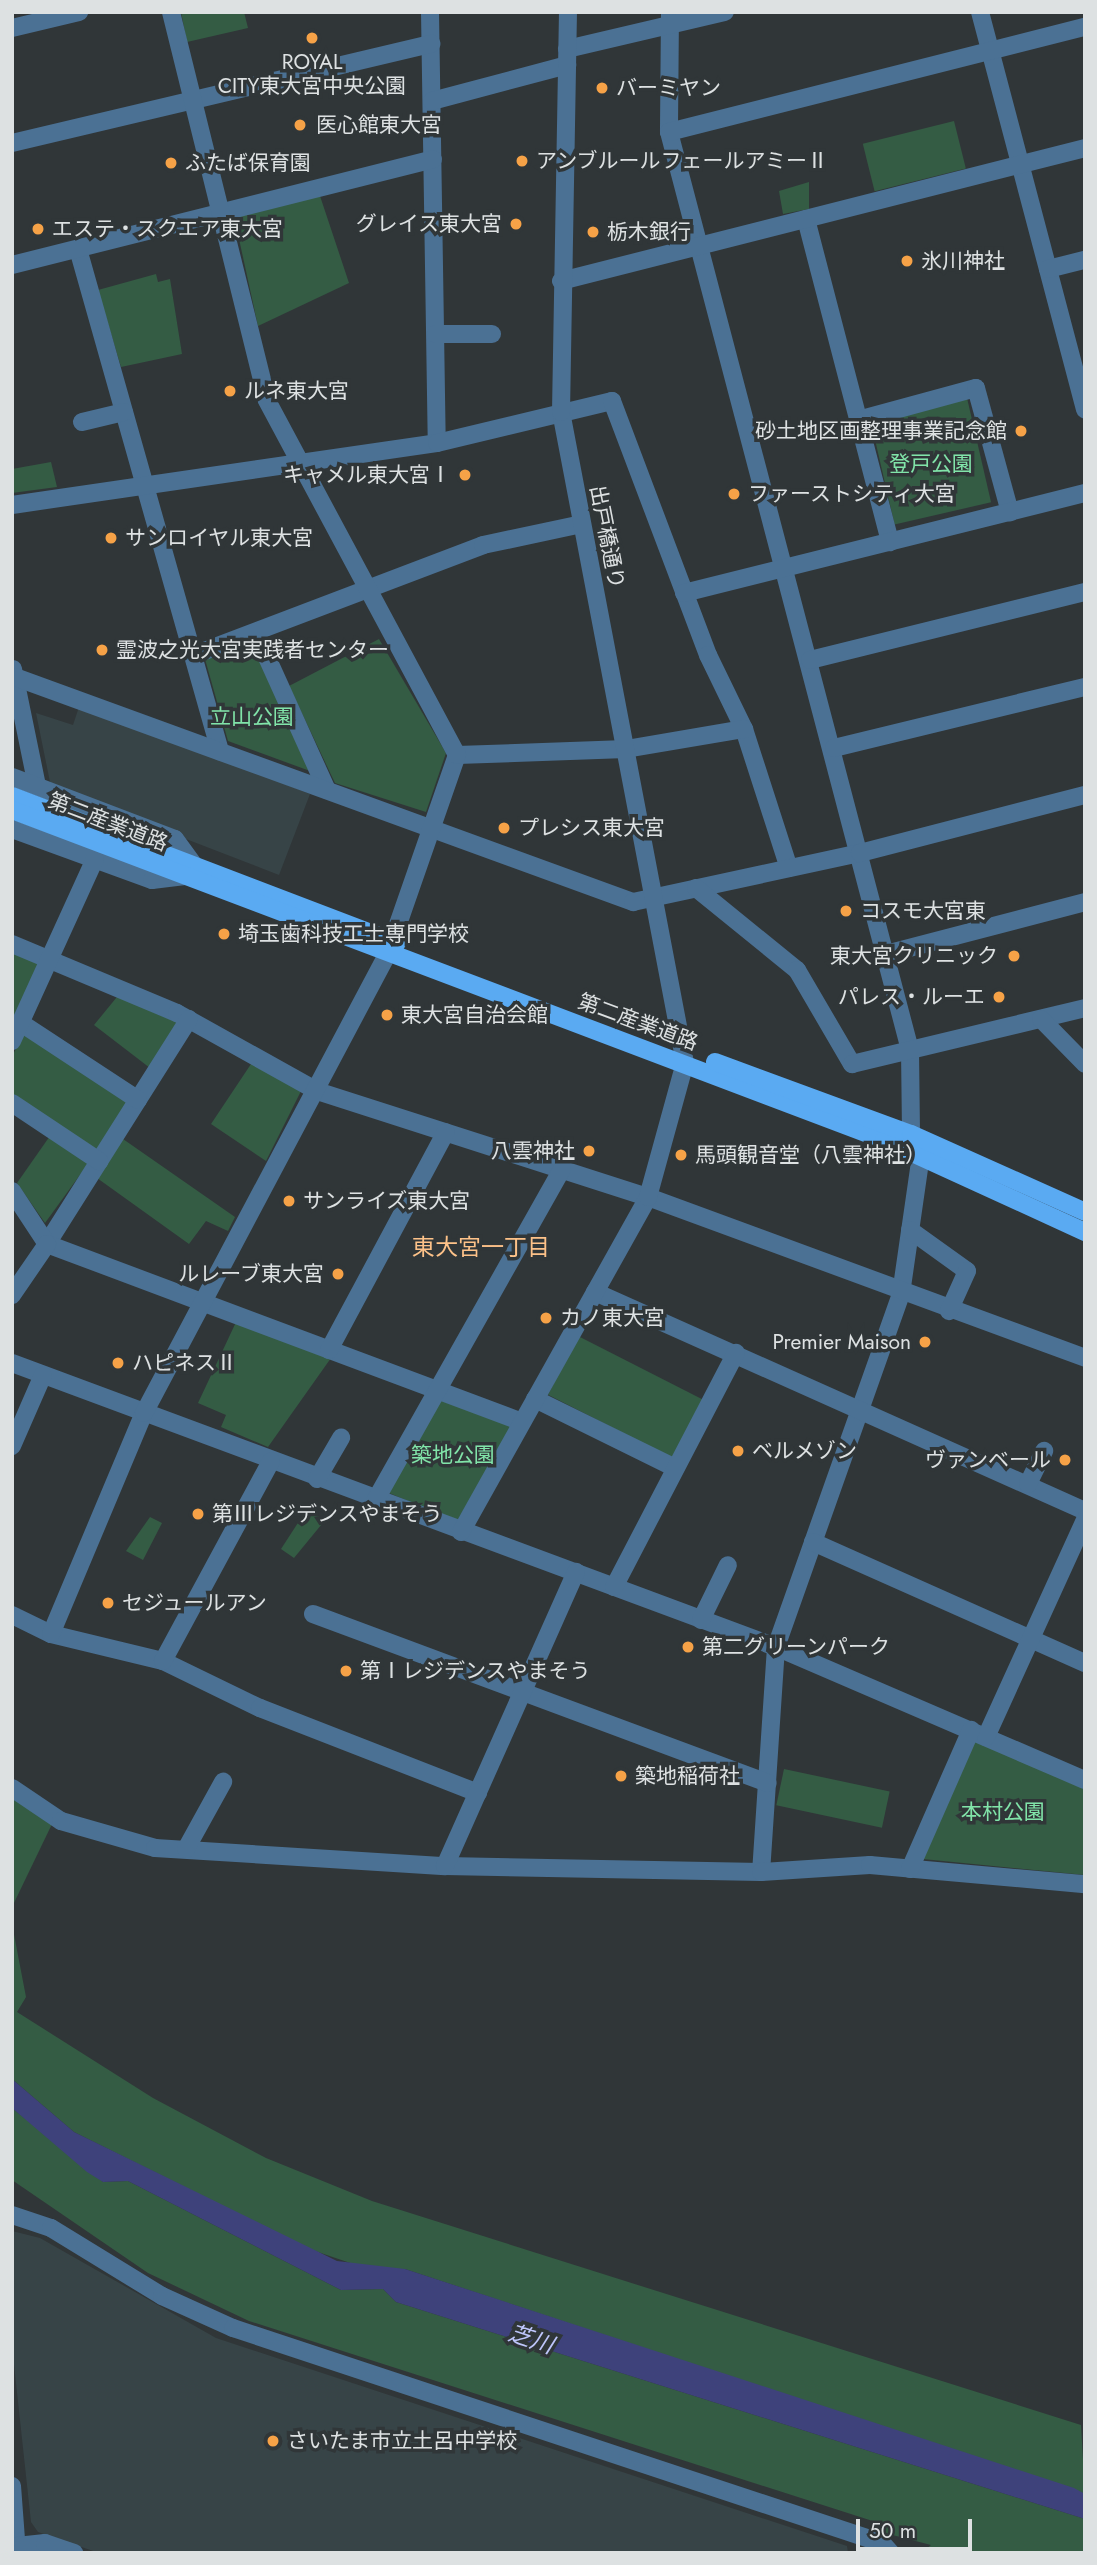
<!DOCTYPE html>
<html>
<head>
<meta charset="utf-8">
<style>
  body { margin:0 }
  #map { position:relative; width:1097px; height:2565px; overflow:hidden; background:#303638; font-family:Jost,"Noto Sans JP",sans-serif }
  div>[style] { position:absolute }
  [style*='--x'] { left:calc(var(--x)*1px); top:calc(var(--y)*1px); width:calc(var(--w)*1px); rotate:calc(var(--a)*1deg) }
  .built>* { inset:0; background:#374447 }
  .green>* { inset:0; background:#345c44; transform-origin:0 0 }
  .water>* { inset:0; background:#3e427b }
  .minor>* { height:18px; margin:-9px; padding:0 9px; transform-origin:9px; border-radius:9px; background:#4b7194 }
  .major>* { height:18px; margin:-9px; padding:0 9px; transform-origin:9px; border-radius:9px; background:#5aaaf2 }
  .dots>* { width:19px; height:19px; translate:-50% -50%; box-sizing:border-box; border:4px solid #303638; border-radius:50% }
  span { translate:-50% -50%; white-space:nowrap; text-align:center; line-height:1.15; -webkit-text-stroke:7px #303638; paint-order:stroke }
  .poi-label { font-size:21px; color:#dde1e2 }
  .left { translate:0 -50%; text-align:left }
  .right { translate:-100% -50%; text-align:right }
  .park-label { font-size:21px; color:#81e4a9 }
  .street-label { font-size:21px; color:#dde1e2 }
  .neighbourhood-label { font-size:23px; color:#fdc289 }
  .water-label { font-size:23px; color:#bec6fb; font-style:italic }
  .frame { position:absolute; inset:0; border:14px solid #dde1e2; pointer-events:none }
  .scale { position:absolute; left:856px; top:2519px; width:116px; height:32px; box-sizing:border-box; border:4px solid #dde1e2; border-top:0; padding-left:9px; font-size:21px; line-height:24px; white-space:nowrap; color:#dde1e2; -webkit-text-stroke:5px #303638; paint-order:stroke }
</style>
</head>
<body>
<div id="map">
  <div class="built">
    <i style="clip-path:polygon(80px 704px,310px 794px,279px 875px,51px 787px,36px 713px,73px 725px)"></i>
    <i style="clip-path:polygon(12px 2231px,40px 2238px,216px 2338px,847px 2546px,848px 2553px,99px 2553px,38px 2532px,31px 2522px,12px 2346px)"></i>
  </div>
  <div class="green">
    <i style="clip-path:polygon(181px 12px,244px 12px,248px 28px,187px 42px)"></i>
    <i style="left:954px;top:121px;width:49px;height:94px;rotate:76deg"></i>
    <i style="clip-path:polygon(809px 182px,809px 209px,783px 214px,779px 191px)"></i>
    <i style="clip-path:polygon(319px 193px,349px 283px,258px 326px,234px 216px)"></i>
    <i style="clip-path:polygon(156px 274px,158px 282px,170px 279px,182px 354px,121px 367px,98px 290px)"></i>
    <i style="left:967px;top:398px;width:107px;height:99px;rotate:77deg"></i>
    <i style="clip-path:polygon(51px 462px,57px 487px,12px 493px,12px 469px)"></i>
    <i style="clip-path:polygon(379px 639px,446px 753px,426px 812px,335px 783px,289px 686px)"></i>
    <i style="clip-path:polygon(251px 641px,310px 771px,228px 741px,205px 659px)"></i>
    <i style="clip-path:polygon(12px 947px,42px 963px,12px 1024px)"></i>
    <i style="clip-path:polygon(121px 992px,179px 1021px,150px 1068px,94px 1025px)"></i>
    <i style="clip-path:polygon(24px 1031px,129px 1102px,96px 1151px,12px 1094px,12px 1057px)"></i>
    <i style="clip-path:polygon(253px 1061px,302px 1089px,266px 1161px,211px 1124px)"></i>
    <i style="clip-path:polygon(52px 1133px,90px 1161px,45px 1223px,17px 1183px)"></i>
    <i style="clip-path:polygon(123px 1139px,235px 1217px,228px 1231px,206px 1221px,189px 1244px,97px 1178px)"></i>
    <i style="clip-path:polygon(237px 1320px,331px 1358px,268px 1447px,221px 1427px,226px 1415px,198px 1403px)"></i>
    <i style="left:578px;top:1336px;width:140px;height:66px;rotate:27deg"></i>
    <i style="clip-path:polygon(440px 1400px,513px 1427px,457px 1521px,389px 1493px)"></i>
    <i style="clip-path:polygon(305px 1512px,326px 1519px,294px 1558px,281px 1549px)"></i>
    <i style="clip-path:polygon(150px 1517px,162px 1523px,143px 1560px,126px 1551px)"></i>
    <i style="clip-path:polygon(974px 1739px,1085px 1787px,1085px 1875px,923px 1859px)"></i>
    <i style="left:784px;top:1769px;width:108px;height:37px;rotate:12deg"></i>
    <i style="clip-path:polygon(12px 1793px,52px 1824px,12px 1907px)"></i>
    <i style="clip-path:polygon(12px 1924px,26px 1997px,17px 2012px,153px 2098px,266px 2158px,372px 2201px,1081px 2425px,1085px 2494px,405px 2269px,368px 2269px,309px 2249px,74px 2132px,12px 2079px)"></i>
    <i style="clip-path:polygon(12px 2108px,103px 2182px,128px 2181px,341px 2290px,383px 2289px,396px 2302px,1085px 2519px,1085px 2553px,921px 2553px,931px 2545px,881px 2532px,882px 2524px,249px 2321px,148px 2273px,12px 2180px)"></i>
  </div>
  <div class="water">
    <i style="clip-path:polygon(12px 2079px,74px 2132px,337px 2261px,405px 2269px,1074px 2488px,1085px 2494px,1085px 2519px,396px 2302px,383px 2289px,341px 2290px,128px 2181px,103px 2182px,87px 2172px,12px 2108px)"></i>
  </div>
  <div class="minor">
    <i style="--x:430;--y:12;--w:431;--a:89.1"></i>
    <i style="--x:670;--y:12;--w:120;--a:90.5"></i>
    <i style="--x:669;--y:132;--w:949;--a:75.29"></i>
    <i style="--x:910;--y:1050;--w:84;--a:89.3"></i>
    <i style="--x:911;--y:1134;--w:23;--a:65"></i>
    <i style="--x:921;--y:1155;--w:140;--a:98.2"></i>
    <i style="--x:901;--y:1294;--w:374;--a:109.5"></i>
    <i style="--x:776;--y:1647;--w:225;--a:93.8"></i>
    <i style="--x:980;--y:12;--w:411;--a:75.2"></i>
    <i style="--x:12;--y:28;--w:69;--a:-13.4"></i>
    <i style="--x:567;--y:49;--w:162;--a:-13.2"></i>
    <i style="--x:432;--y:101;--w:140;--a:-14.9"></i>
    <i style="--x:669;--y:132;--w:429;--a:-14.2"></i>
    <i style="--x:12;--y:143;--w:431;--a:-13.3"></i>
    <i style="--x:806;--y:219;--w:334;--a:75.4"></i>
    <i style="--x:78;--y:249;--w:522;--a:74.21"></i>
    <i style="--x:12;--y:265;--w:434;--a:-14.1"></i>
    <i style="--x:1048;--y:269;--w:38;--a:-14"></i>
    <i style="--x:561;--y:281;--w:541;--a:-14.24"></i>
    <i style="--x:436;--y:334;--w:56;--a:0"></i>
    <i style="--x:858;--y:420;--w:122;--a:-15.2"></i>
    <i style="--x:976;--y:388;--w:129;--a:74.7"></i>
    <i style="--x:82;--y:422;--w:43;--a:-13.4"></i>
    <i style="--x:12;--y:505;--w:429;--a:-8.3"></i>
    <i style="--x:437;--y:443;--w:180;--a:-13.5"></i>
    <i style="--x:612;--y:401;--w:272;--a:69.3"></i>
    <i style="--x:708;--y:655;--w:82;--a:64.1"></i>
    <i style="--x:744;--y:729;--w:146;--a:72.1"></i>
    <i style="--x:684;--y:593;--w:413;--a:-14"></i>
    <i style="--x:256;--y:633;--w:172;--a:65.7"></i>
    <i style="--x:194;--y:655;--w:309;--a:-20.8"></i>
    <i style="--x:483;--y:545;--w:101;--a:-12"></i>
    <i style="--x:810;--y:660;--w:283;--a:-13.9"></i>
    <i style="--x:13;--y:669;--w:119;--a:78.4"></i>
    <i style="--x:15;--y:677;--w:658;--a:20.01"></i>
    <i style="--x:633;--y:902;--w:232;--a:-12.2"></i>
    <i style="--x:860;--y:853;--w:232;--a:-14.5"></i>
    <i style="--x:834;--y:748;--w:258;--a:-13.7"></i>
    <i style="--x:457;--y:755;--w:169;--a:-2"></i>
    <i style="--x:626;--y:749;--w:120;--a:-9.6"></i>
    <i style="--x:12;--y:777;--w:174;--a:20.8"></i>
    <i style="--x:175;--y:839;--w:31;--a:54"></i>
    <i style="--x:12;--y:829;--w:149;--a:20"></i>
    <i style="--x:152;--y:880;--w:33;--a:-7"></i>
    <i style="--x:696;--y:888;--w:130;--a:39.1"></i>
    <i style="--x:797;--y:970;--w:109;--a:59.7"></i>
    <i style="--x:852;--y:1064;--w:240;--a:-13.5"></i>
    <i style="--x:12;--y:944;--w:179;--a:22.7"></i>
    <i style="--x:177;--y:1013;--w:160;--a:29.1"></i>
    <i style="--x:317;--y:1091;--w:348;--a:17.8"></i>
    <i style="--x:648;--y:1197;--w:466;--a:20.2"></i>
    <i style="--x:886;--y:954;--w:206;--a:-14.6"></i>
    <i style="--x:189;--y:1019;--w:266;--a:122.3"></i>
    <i style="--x:47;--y:1244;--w:507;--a:20.54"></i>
    <i style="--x:1041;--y:1019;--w:63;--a:45.6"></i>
    <i style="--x:21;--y:1023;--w:140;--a:33.3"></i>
    <i style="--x:12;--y:1041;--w:200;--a:-65.5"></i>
    <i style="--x:12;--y:1103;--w:105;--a:33.7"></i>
    <i style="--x:12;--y:1191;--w:64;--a:56.6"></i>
    <i style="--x:47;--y:1244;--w:62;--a:124.5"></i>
    <i style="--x:910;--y:1230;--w:70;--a:35.7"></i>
    <i style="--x:967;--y:1271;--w:44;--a:114.2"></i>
    <i style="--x:595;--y:1292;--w:537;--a:24.08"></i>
    <i style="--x:329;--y:1350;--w:247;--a:-61.8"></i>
    <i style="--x:12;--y:1363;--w:815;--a:20.39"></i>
    <i style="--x:776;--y:1647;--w:336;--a:23.3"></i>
    <i style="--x:535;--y:1399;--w:156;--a:26.2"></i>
    <i style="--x:12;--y:1446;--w:77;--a:-66.4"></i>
    <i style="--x:317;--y:1479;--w:48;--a:-59.7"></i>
    <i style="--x:1028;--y:1484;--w:37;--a:-64"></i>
    <i style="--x:375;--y:1501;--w:381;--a:-60.6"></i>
    <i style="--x:461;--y:1532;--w:384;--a:-60.8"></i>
    <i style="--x:648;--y:1197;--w:139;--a:-74.6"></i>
    <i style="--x:685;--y:1063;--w:663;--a:-100.78"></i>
    <i style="--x:561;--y:412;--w:400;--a:-89"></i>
    <i style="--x:813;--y:1542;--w:298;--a:24"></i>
    <i style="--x:614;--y:1587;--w:264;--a:-62.5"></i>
    <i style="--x:313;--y:1614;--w:485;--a:20.4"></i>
    <i style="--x:12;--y:1615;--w:43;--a:26"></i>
    <i style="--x:51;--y:1634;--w:115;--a:13.6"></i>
    <i style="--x:163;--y:1661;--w:108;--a:25.9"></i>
    <i style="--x:260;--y:1708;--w:234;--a:21.3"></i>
    <i style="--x:701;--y:1620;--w:61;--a:-63.9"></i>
    <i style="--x:51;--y:1634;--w:240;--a:-67.2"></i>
    <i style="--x:144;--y:1413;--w:521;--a:-62.06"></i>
    <i style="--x:388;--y:953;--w:210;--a:-70.8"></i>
    <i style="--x:457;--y:755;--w:403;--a:-118.2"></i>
    <i style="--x:267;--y:400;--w:400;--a:-103.9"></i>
    <i style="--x:163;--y:1661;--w:227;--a:-61.6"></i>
    <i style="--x:986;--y:1737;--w:239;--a:-65.5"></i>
    <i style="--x:12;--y:1788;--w:59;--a:34"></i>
    <i style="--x:61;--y:1821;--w:98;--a:16"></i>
    <i style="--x:155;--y:1848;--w:291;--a:3.6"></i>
    <i style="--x:445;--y:1866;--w:316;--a:1.1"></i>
    <i style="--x:761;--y:1872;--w:109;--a:-3.7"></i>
    <i style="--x:870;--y:1865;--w:216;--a:5.1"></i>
    <i style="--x:186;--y:1849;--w:77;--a:-61.1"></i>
    <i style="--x:445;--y:1866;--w:322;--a:-66"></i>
    <i style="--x:910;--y:1869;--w:152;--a:-66.3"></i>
    <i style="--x:12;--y:2215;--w:41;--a:18.4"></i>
    <i style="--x:51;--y:2228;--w:130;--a:31.5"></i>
    <i style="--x:162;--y:2296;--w:78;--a:24.3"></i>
    <i style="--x:233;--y:2328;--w:684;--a:18.33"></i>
    <i style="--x:882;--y:2543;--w:13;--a:48"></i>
    <i style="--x:12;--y:2486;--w:67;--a:85.7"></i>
    <i style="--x:17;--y:2546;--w:28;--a:-6"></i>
    <i style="--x:45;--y:2543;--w:31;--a:19"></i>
  </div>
  <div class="major">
    <i style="--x:12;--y:796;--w:412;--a:20.9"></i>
    <i style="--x:12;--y:810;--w:932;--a:20.73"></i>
    <i style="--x:884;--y:1140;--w:221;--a:24.6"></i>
    <i style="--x:715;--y:1062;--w:209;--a:20.2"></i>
    <i style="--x:911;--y:1134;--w:191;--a:24.1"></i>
  </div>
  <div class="dots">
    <i style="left:312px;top:38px;background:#f6a247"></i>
    <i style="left:602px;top:88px;background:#f6a247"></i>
    <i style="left:300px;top:125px;background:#f6a247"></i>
    <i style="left:522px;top:161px;background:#f6a247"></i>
    <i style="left:171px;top:163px;background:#f6a247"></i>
    <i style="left:516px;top:224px;background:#f6a247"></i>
    <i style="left:38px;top:229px;background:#f6a247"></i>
    <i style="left:593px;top:232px;background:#f6a247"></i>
    <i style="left:907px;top:261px;background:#f6a247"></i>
    <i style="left:230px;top:391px;background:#f6a247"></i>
    <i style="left:1021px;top:431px;background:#f6a247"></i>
    <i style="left:465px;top:475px;background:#f6a247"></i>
    <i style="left:734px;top:494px;background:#f6a247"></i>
    <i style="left:111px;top:538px;background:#f6a247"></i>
    <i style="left:102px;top:650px;background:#f6a247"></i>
    <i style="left:504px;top:828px;background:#f6a247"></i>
    <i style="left:846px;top:911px;background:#f6a247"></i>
    <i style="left:224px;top:934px;background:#f6a247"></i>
    <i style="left:1014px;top:956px;background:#f6a247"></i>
    <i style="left:999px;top:997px;background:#f6a247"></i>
    <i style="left:387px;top:1015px;background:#f6a247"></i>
    <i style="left:589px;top:1151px;background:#f6a247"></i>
    <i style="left:681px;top:1155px;background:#f6a247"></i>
    <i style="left:289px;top:1201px;background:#f6a247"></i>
    <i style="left:338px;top:1274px;background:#f6a247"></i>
    <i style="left:546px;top:1318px;background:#f6a247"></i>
    <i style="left:925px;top:1342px;background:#f6a247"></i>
    <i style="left:118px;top:1363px;background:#f6a247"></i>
    <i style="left:738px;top:1451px;background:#f6a247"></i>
    <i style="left:1065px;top:1460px;background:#f6a247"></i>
    <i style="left:198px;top:1514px;background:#f6a247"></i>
    <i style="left:108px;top:1603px;background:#f6a247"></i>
    <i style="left:688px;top:1647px;background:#f6a247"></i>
    <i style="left:346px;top:1671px;background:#f6a247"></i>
    <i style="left:621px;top:1776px;background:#f6a247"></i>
    <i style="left:273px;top:2441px;background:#f6a247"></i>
  </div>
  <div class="poi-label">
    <span style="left:312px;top:74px">ROYAL<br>CITY東大宮中央公園</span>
    <span class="left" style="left:616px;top:88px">バーミヤン</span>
    <span class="left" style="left:316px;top:125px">医心館東大宮</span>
    <span class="left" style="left:536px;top:161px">アンブルールフェールアミーⅡ</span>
    <span class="left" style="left:185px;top:163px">ふたば保育園</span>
    <span class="right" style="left:502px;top:224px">グレイス東大宮</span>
    <span class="left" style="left:52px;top:229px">エステ・スクエア東大宮</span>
    <span class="left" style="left:607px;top:232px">栃木銀行</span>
    <span class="left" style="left:921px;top:261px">氷川神社</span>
    <span class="left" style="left:244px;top:391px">ルネ東大宮</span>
    <span class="right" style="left:1007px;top:431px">砂土地区画整理事業記念館</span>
    <span class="right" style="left:451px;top:475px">キャメル東大宮Ⅰ</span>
    <span class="left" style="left:748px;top:494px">ファーストシティ大宮</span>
    <span class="left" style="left:125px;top:538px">サンロイヤル東大宮</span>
    <span class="left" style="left:116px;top:650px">霊波之光大宮実践者センター</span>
    <span class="left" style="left:518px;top:828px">プレシス東大宮</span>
    <span class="left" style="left:860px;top:911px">コスモ大宮東</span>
    <span class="left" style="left:238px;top:934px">埼玉歯科技工士専門学校</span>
    <span class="right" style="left:998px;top:956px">東大宮クリニック</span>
    <span class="right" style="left:985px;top:997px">パレス・ルーエ</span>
    <span class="left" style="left:401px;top:1015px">東大宮自治会館</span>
    <span class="right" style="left:575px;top:1151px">八雲神社</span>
    <span class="left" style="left:695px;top:1155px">馬頭観音堂（八雲神社）</span>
    <span class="left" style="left:303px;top:1201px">サンライズ東大宮</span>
    <span class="right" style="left:324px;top:1274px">ルレーブ東大宮</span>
    <span class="left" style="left:560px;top:1318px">カノ東大宮</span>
    <span class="right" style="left:911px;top:1342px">Premier Maison</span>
    <span class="left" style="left:132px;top:1363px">ハピネスⅡ</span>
    <span class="left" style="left:752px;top:1451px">ベルメゾン</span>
    <span class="right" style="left:1051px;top:1460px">ヴァンベール</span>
    <span class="left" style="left:212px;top:1514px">第Ⅲレジデンスやまそう</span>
    <span class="left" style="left:122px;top:1603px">セジュールアン</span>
    <span class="left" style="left:702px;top:1647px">第二グリーンパーク</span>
    <span class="left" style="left:360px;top:1671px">第Ⅰレジデンスやまそう</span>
    <span class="left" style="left:635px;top:1776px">築地稲荷社</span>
    <span class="left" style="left:287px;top:2441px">さいたま市立土呂中学校</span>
  </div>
  <div class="park-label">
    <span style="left:931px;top:464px">登戸公園</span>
    <span style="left:252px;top:717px">立山公園</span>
    <span style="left:453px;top:1455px">築地公園</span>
    <span style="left:1003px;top:1812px">本村公園</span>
  </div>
  <div class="street-label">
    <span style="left:607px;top:537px;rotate:79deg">出戸橋通り</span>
    <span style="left:108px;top:822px;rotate:21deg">第二産業道路</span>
    <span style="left:638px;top:1022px;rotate:20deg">第二産業道路</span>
  </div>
  <div class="neighbourhood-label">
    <span style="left:481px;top:1247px">東大宮一丁目</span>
  </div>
  <div class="water-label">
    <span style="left:531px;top:2339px;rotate:18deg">芝川</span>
  </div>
  <div class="frame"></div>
  <div class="scale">50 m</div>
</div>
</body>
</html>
